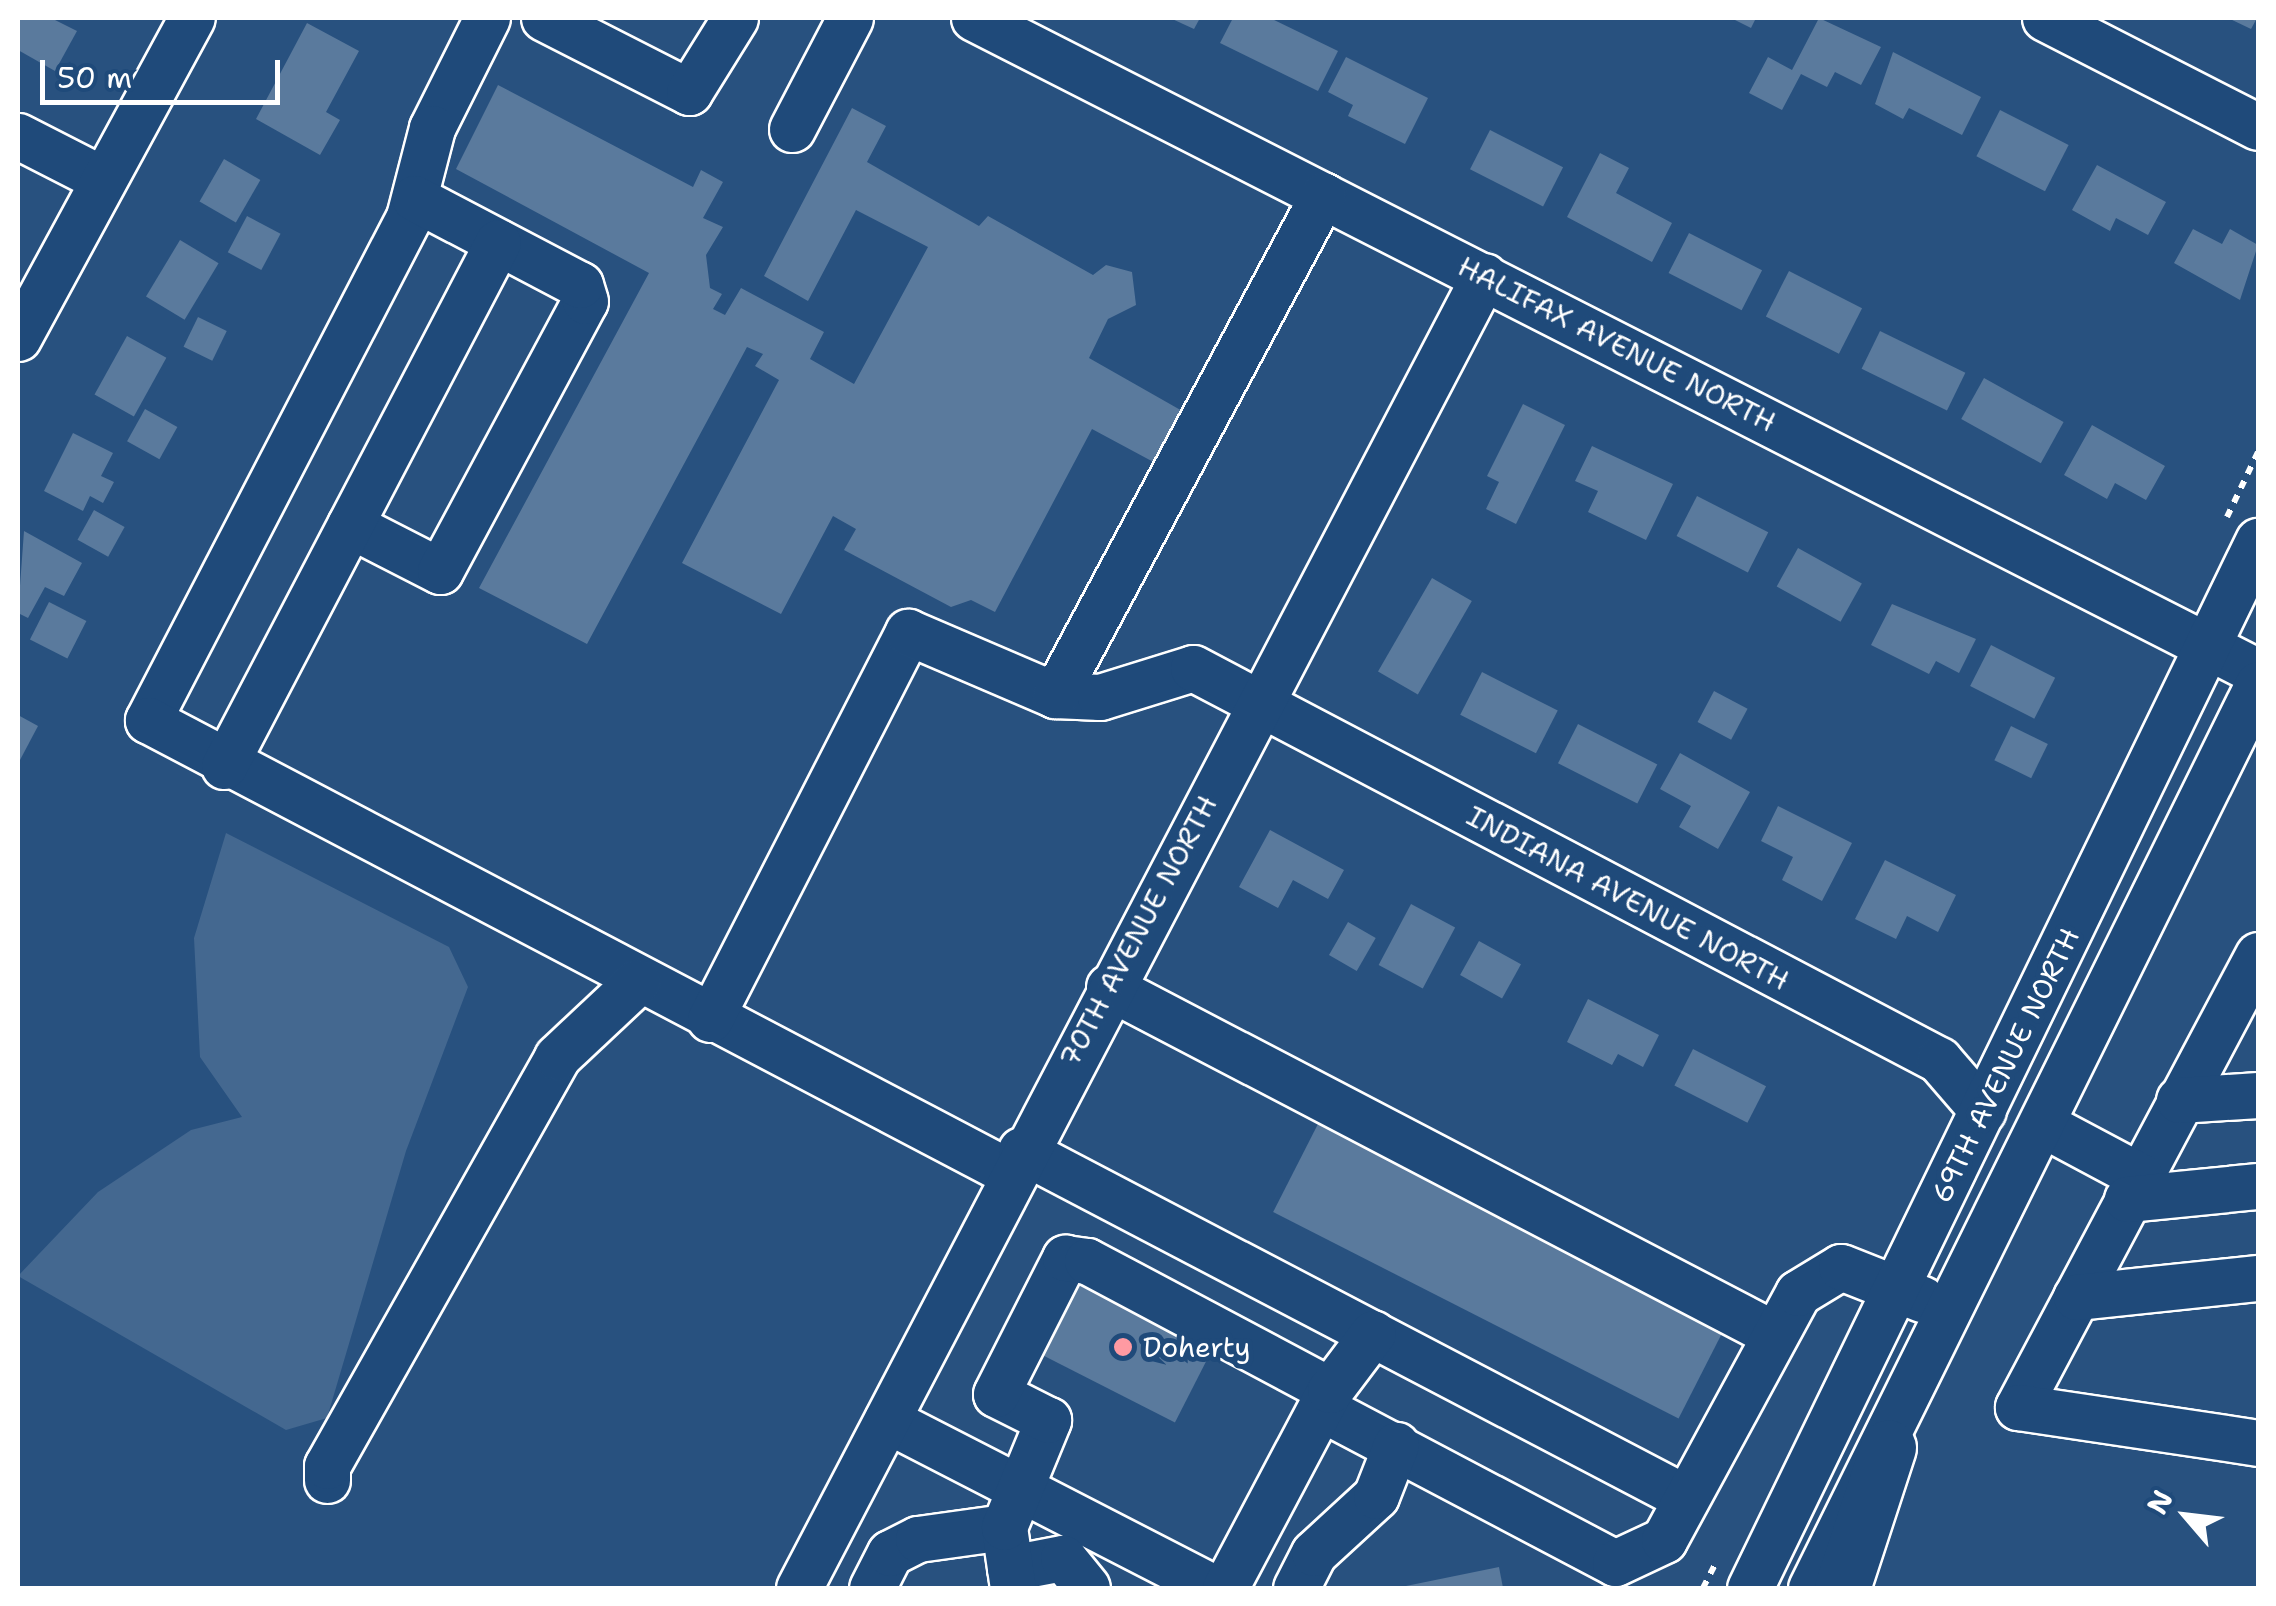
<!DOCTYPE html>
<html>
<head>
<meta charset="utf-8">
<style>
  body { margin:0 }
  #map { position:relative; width:2276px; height:1606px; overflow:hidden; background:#28517f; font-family:"Shantell Sans",sans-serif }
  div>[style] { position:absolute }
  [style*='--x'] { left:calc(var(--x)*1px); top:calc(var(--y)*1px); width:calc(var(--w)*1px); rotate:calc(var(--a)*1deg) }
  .green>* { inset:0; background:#446890 }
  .building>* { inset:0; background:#5a7a9d; transform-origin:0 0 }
  .path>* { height:6px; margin-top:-3px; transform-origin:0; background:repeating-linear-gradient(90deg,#fff 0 8px,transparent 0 16px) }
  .roads { filter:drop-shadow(2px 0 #fff) drop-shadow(-2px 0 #fff) drop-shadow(0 2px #fff) drop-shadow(0 -2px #fff) }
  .minor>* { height:45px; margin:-22.5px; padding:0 22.5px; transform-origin:22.5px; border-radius:22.5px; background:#1f4a7a }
  .major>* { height:55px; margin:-27.5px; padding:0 27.5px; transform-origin:27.5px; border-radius:27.5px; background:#1f4a7a }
  .dots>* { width:28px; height:28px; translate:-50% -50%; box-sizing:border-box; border:5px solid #1f4a7a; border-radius:50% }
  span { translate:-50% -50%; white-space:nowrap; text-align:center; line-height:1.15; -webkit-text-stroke:10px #1f4a7a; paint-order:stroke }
  .street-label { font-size:28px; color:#fff }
  .poi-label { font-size:28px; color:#fff }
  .left { translate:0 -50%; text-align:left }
  .frame { position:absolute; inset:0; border:20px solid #fff; pointer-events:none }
  .north { position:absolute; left:2136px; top:1466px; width:100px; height:100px; -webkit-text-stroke:8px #1f4a7a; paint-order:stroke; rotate:298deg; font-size:28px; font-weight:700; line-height:40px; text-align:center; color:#fff }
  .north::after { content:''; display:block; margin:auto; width:35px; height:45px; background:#fff; clip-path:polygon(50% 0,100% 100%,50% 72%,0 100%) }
  .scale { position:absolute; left:40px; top:60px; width:240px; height:45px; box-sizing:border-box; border:5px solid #fff; border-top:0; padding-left:12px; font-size:30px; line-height:35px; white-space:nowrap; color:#fff; -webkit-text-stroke:8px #1f4a7a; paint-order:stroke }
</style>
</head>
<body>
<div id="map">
  <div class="green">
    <i style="clip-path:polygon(226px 833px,449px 947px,468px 987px,406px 1151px,327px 1418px,286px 1430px,18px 1276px,98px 1192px,191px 1130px,242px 1117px,200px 1057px,194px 938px)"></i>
  </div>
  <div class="building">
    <i style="clip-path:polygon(18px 18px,51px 18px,77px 31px,55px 71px,18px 50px)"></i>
    <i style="clip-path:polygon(1170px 18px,1200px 18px,1194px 29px)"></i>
    <i style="clip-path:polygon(1233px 18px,1270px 18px,1338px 51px,1318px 91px,1220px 43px)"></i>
    <i style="clip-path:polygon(1731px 18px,1756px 18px,1751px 28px)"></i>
    <i style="clip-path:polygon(1819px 18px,1881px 47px,1861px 85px,1835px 72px,1827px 87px,1801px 74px,1782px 110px,1749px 93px,1768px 57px,1792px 70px)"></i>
    <i style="clip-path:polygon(2228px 18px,2257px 18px,2251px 29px)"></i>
    <i style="clip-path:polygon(307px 23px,359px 51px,326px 112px,340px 120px,320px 155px,256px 119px)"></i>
    <i style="clip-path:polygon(1893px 52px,1981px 97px,1962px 135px,1909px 108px,1903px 119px,1875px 104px)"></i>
    <i style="clip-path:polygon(1346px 57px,1428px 98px,1405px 144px,1348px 116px,1353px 105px,1328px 92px)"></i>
    <i style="clip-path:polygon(498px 85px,693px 187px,701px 170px,723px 182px,703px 218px,723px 227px,706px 255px,710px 288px,722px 294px,713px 309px,725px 315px,741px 288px,824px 332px,810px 359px,854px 384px,928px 247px,856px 210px,808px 301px,764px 276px,852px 108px,886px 126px,867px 162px,979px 226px,988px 216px,1093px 275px,1106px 265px,1132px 272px,1136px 305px,1108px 319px,1089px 358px,1184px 412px,1159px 465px,1092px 429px,995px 612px,971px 600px,951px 607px,844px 550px,856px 529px,833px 516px,781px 614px,682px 563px,779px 380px,755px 366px,763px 354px,747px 347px,587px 644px,479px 588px,649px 273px,456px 169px)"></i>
    <i style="left:2000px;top:110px;width:77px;height:52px;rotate:27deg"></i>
    <i style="left:1490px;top:130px;width:82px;height:44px;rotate:27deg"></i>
    <i style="clip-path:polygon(1600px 153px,1629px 168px,1616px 193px,1672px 223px,1652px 262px,1567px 217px)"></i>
    <i style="left:224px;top:159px;width:42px;height:49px;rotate:30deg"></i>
    <i style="clip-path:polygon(2097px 165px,2166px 202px,2148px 235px,2116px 218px,2110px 231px,2072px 210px)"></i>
    <i style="left:247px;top:216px;width:38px;height:41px;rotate:28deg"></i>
    <i style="clip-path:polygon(2193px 229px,2222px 244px,2230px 229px,2258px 245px,2240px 300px,2174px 263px)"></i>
    <i style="left:1689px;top:233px;width:82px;height:45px;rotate:27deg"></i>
    <i style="left:180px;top:240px;width:45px;height:66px;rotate:31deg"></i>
    <i style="left:1789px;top:271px;width:82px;height:51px;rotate:27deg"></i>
    <i style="left:198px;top:317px;width:32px;height:33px;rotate:26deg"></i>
    <i style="left:1880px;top:331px;width:95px;height:42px;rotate:26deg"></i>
    <i style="left:127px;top:336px;width:45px;height:67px;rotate:29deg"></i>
    <i style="left:1984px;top:378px;width:91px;height:47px;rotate:29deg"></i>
    <i style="clip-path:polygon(1523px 404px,1565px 425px,1516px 524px,1486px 509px,1499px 482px,1487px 476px)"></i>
    <i style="left:145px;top:409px;width:37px;height:37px;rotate:29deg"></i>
    <i style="clip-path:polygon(2092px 425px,2165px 466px,2146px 500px,2115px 483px,2107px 499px,2064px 475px)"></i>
    <i style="clip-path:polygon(73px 433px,113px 453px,101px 476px,114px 482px,103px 503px,90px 496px,83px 511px,44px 491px)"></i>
    <i style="clip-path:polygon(1592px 446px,1673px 484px,1646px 540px,1588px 512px,1598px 491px,1575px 481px)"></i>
    <i style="left:1697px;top:496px;width:80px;height:45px;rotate:27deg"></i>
    <i style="left:94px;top:510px;width:35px;height:34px;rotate:29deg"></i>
    <i style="clip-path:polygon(24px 531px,82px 563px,64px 596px,45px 587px,28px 618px,18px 613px)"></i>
    <i style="left:1798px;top:548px;width:73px;height:44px;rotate:29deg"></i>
    <i style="left:1432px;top:578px;width:46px;height:108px;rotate:30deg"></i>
    <i style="left:49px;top:602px;width:42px;height:42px;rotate:27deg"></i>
    <i style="clip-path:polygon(1892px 604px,1976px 639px,1959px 673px,1936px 661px,1929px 674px,1871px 645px)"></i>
    <i style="left:1991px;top:645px;width:72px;height:46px;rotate:27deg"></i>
    <i style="left:1482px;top:672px;width:85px;height:48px;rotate:27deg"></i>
    <i style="left:1714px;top:691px;width:38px;height:35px;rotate:28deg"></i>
    <i style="clip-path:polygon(18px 715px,38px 726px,20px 760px,18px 758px)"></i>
    <i style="left:1578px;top:724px;width:89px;height:44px;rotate:27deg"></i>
    <i style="left:2011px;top:726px;width:41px;height:38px;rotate:26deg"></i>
    <i style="clip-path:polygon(1680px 753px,1750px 792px,1718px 849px,1679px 827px,1691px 806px,1660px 789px)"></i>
    <i style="clip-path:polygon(1778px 806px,1852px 843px,1822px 901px,1782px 880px,1793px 857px,1761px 841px)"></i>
    <i style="clip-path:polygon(1270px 830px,1344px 870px,1328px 899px,1293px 880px,1278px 908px,1239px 887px)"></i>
    <i style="clip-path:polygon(1885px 860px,1956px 895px,1938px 932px,1907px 916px,1896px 939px,1855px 919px)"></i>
    <i style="left:1411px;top:904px;width:50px;height:69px;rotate:28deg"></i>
    <i style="left:1348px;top:922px;width:32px;height:38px;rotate:30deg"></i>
    <i style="left:1479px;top:941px;width:48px;height:39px;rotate:29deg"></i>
    <i style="clip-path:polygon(1588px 999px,1659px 1035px,1643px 1067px,1618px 1054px,1612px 1065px,1567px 1042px)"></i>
    <i style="left:1693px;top:1049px;width:82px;height:41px;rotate:27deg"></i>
    <i style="left:1319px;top:1122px;width:455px;height:101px;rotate:27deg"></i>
    <i style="left:1071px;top:1272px;width:161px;height:87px;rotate:27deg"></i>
    <i style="clip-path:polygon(1499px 1567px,1503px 1588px,1402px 1588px,1401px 1587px)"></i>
  </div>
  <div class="path">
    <i style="--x:2227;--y:517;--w:72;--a:-64.5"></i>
    <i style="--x:1703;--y:1588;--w:28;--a:-63"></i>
  </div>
  <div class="roads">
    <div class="minor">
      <i style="--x:487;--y:18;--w:123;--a:116.6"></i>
      <i style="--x:432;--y:128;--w:92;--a:104.5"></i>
      <i style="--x:409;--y:217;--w:567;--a:117.42"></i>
      <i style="--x:148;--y:720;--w:972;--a:27.7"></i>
      <i style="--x:544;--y:18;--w:163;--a:27"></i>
      <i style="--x:689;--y:92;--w:87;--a:-58.1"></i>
      <i style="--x:974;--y:18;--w:1441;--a:26.99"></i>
      <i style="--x:2045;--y:18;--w:239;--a:27.1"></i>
      <i style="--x:792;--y:129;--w:125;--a:-62.4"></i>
      <i style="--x:18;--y:136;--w:94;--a:27.1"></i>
      <i style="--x:18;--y:338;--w:364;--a:-61.5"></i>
      <i style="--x:350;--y:525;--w:101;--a:27.1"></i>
      <i style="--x:440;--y:571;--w:306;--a:-61.8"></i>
      <i style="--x:585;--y:301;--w:17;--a:-107"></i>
      <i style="--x:580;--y:285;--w:187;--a:-152.3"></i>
      <i style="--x:1055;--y:695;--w:45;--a:2.5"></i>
      <i style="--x:1100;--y:697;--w:97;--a:-17.3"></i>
      <i style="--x:1193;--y:668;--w:843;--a:27.72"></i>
      <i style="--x:1939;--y:1060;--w:67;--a:49.2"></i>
      <i style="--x:224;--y:766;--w:591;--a:-62.39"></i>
      <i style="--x:2258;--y:955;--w:512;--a:117.97"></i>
      <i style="--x:2018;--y:1407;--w:243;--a:8.5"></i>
      <i style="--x:1109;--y:987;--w:746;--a:27.56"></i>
      <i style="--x:710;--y:1019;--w:435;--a:-62.9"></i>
      <i style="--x:908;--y:632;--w:160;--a:23.2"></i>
      <i style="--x:1055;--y:695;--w:567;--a:-61.81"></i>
      <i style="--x:2179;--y:1100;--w:79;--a:-3.6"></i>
      <i style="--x:2046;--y:1126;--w:106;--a:28"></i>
      <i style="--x:1021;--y:1150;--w:748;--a:27.63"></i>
      <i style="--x:2127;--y:1199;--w:132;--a:-5.7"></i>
      <i style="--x:2076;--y:1297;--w:183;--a:-6"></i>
      <i style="--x:1323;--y:1409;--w:330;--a:27.8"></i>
      <i style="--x:1615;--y:1563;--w:54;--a:-25.1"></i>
      <i style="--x:1664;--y:1540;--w:281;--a:-61.5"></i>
      <i style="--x:1798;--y:1293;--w:50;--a:-31.2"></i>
      <i style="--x:1841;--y:1267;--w:87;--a:21.6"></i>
      <i style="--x:887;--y:1420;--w:368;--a:27.2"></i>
      <i style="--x:327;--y:1480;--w:14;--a:-90"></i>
      <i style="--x:327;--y:1466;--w:469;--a:-60.6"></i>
      <i style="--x:557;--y:1057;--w:110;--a:-43.2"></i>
      <i style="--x:1010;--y:1568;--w:54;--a:-10.7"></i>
      <i style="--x:1063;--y:1558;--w:38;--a:51"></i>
      <i style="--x:799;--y:1588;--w:1480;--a:-62.43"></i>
      <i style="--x:872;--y:1588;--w:39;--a:-63"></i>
      <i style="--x:890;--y:1553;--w:31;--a:-27"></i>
      <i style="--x:918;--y:1539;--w:87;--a:-7.9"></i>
      <i style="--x:1013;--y:1588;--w:62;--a:-98.4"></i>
      <i style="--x:1004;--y:1527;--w:116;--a:-67.6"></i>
      <i style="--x:1048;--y:1420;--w:58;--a:-153.4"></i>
      <i style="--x:996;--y:1394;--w:153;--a:-63.1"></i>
      <i style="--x:1065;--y:1258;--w:22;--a:8"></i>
      <i style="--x:1087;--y:1261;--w:275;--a:28"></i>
      <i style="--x:1225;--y:1588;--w:224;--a:-62.1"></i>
      <i style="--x:1330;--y:1390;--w:71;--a:-53"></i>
      <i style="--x:1296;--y:1588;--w:39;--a:-63"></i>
      <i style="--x:1314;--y:1553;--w:84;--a:-42.6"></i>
      <i style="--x:1376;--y:1496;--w:55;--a:-68.6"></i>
      <i style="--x:1750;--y:1588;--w:1164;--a:-64.12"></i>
      <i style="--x:1811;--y:1588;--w:1008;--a:-63.69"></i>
    </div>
    <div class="major">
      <i style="--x:1842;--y:1588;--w:148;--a:-71.9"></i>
    </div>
  </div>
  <div class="dots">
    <i style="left:1123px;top:1347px;background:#ff9aa2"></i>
  </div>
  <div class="street-label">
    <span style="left:1617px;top:344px;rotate:27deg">HALIFAX AVENUE NORTH</span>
    <span style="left:1628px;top:898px;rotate:28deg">INDIANA AVENUE NORTH</span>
    <span style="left:1138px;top:931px;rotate:-62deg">70TH AVENUE NORTH</span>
    <span style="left:2005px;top:1065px;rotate:-64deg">69TH AVENUE NORTH</span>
  </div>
  <div class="poi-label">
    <span class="left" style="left:1143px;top:1347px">Doherty</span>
  </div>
  <div class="frame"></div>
  <div class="north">N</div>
  <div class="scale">50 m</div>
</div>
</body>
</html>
